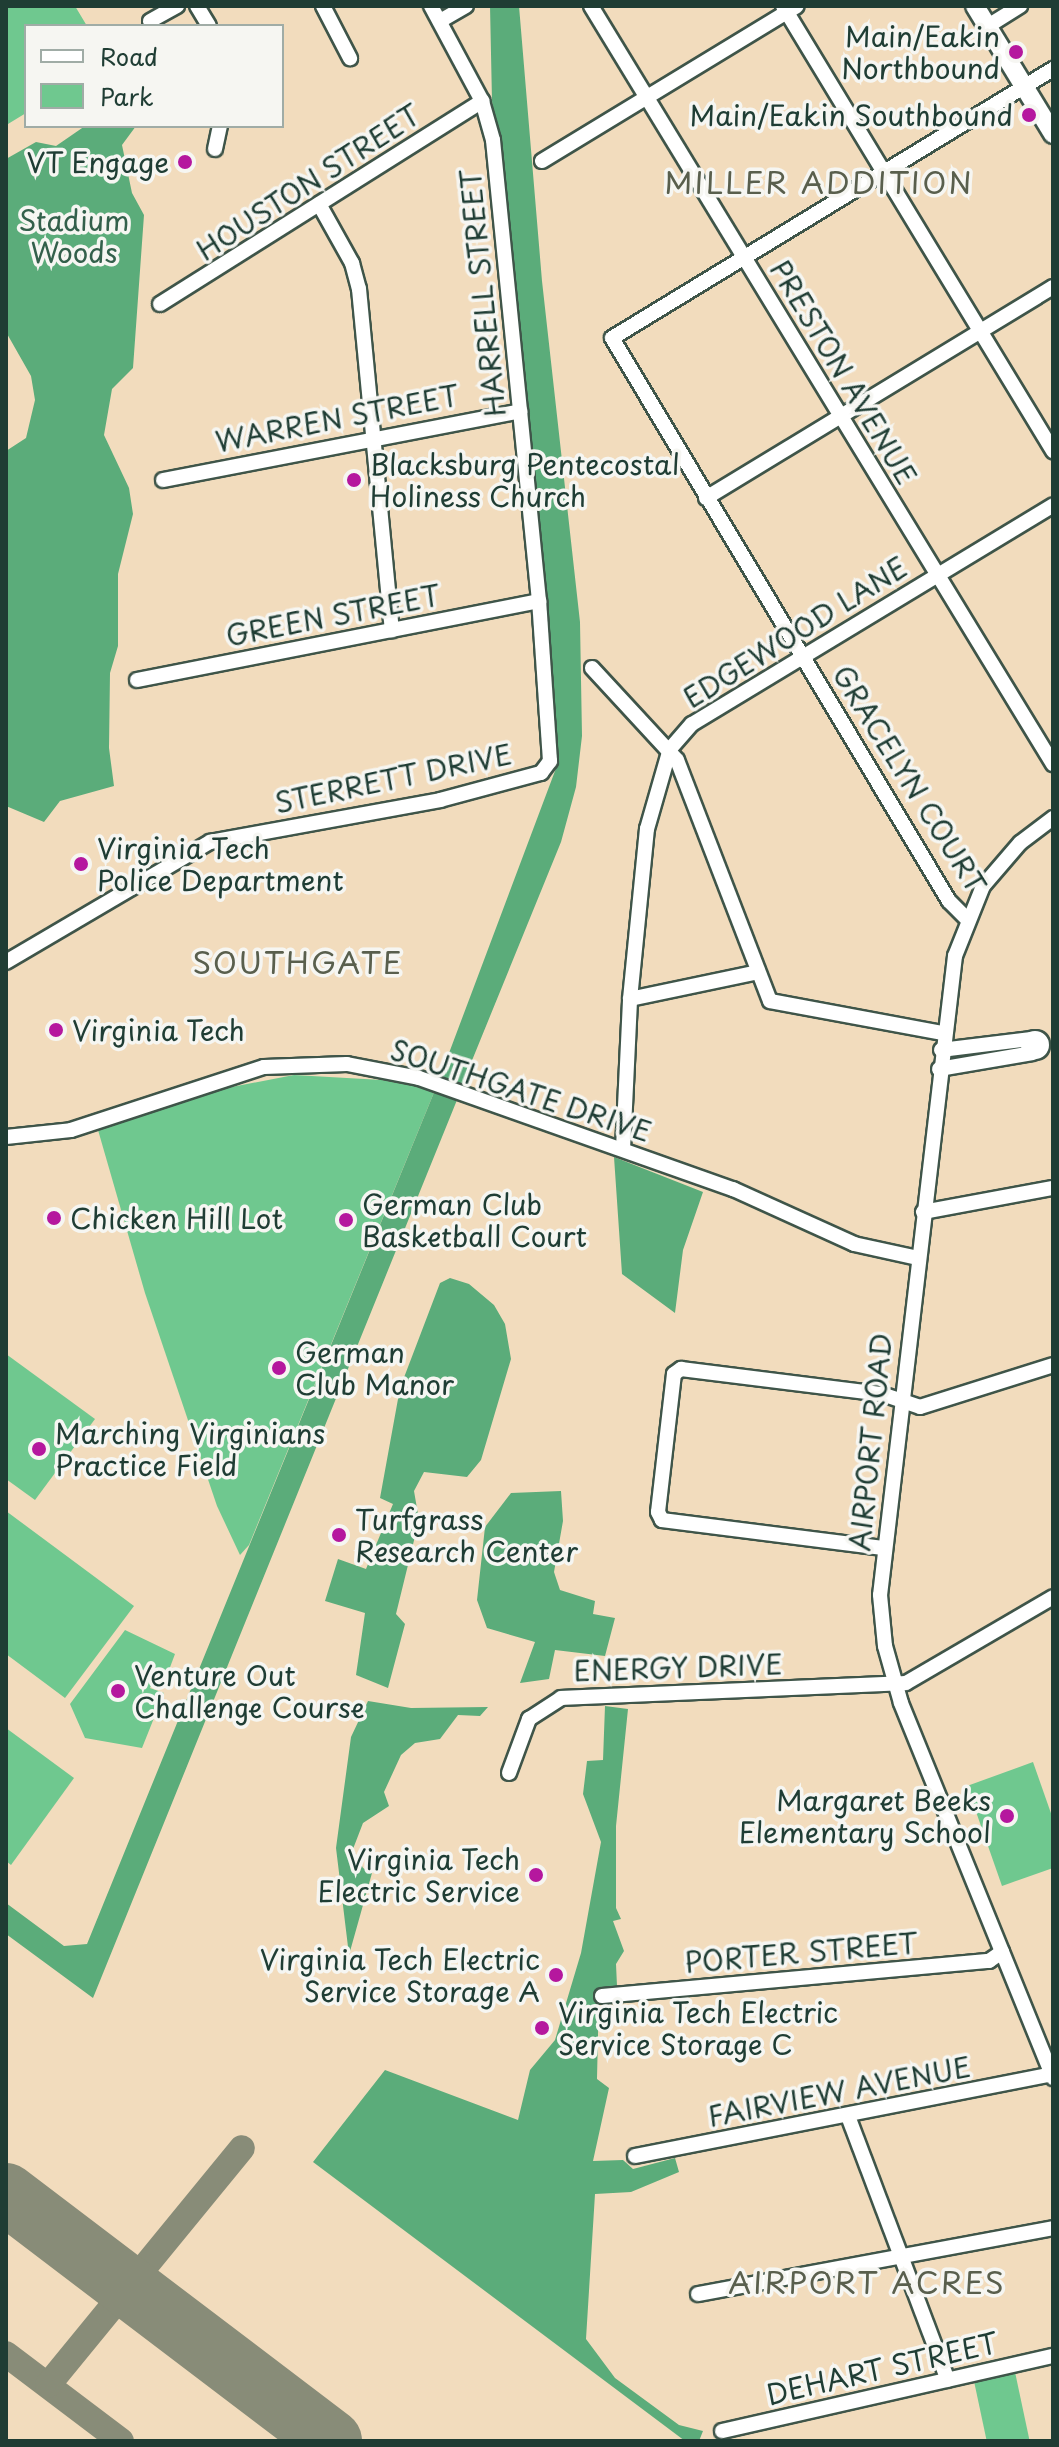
<!DOCTYPE html>
<html>
<head>
<meta charset="utf-8">
<style>
  body { margin:0 }
  #map { position:relative; width:1059px; height:2447px; overflow:hidden; background:#f2dcbd; font-family:"Playpen Sans",sans-serif }
  div>[style] { position:absolute }
  [style*='--x'] { left:calc(var(--x)*1px); top:calc(var(--y)*1px); width:calc(var(--w)*1px); rotate:calc(var(--a)*1deg) }
  .green>* { inset:0; background:#6fc88f; transform-origin:0 0 }
  .forest>* { inset:0; background:#5bac7a }
  .taxiway>* { height:26px; margin:-13px; padding:0 13px; transform-origin:13px; border-radius:13px; background:#888c78 }
  .runway>* { height:62px; margin:-31px; padding:0 31px; transform-origin:31px; border-radius:31px; background:#888c78 }
  .roads { filter:drop-shadow(2px 0 #3f5549) drop-shadow(-2px 0 #3f5549) drop-shadow(0 2px #3f5549) drop-shadow(0 -2px #3f5549) }
  .minor>* { height:14px; margin:-7px; padding:0 7px; transform-origin:7px; border-radius:7px; background:#fff }
  .minor>.ring { margin:-7px; padding:0; box-sizing:content-box; background:none; border:14px solid #fff; border-radius:50% }
  .major>* { height:18px; margin:-9px; padding:0 9px; transform-origin:9px; border-radius:9px; background:#fff }
  .dots>* { width:22px; height:22px; translate:-50% -50%; box-sizing:border-box; border:4px solid #f6f6f2; border-radius:50% }
  span { translate:-50% -50%; white-space:nowrap; text-align:center; line-height:1.15; -webkit-text-stroke:7px #f6f6f2; paint-order:stroke }
  .poi-label { font-size:28px; color:#1f3d34 }
  .right { translate:-100% -50%; text-align:right }
  .left { translate:0 -50%; text-align:left }
  .street-label { font-size:28px; color:#1f3d34 }
  .park-label { font-size:28px; color:#33604b }
  .neighbourhood-label { font-size:30px; color:#595f4d; letter-spacing:2px }
  .frame { position:absolute; inset:0; border:8px solid #1f3d34; pointer-events:none }
  .legend { position:absolute; left:24px; top:24px; width:260px; height:104px; box-sizing:border-box; background:#f6f6f2; border:2px solid #a0aca6; margin:0; padding:10px 14px; list-style:none; font-size:24px; color:#1f3d34 }
  .legend li { display:flex; align-items:center; gap:16px; height:40px }
  .legend b { width:40px; border:2px solid #a0aca6 }
</style>
</head>
<body>
<div id="map">
  <div class="green">
    <i style="clip-path:polygon(6px 6px,75px 6px,87px 26px,26px 26px,26px 113px,8px 124px)"></i>
    <i style="clip-path:polygon(294px 1075px,382px 1080px,435px 1090px,249px 1545px,240px 1555px,217px 1506px,145px 1293px,98px 1130px,216px 1090px)"></i>
    <i style="clip-path:polygon(6px 1354px,95px 1419px,35px 1500px,6px 1479px)"></i>
    <i style="clip-path:polygon(6px 1511px,134px 1606px,65px 1698px,6px 1654px)"></i>
    <i style="clip-path:polygon(125px 1630px,175px 1654px,166px 1678px,156px 1675px,150px 1688px,164px 1693px,142px 1748px,85px 1738px,70px 1704px)"></i>
    <i style="clip-path:polygon(6px 1728px,74px 1778px,11px 1865px,6px 1861px)"></i>
    <i style="clip-path:polygon(1033px 1762px,1053px 1819px,1053px 1868px,1002px 1886px,967px 1786px)"></i>
    <i style="left:1015px;top:2372px;width:71px;height:42px;rotate:78deg"></i>
  </div>
  <div class="forest">
    <i style="clip-path:polygon(490px 6px,519px 6px,542px 281px,580px 622px,582px 736px,576px 787px,561px 842px,462px 1085px,440px 1077px,558px 763px,492px 101px)"></i>
    <i style="clip-path:polygon(85px 126px,136px 126px,122px 145px,132px 193px,144px 215px,133px 368px,112px 389px,104px 435px,129px 488px,133px 514px,118px 574px,118px 646px,110px 673px,109px 748px,114px 786px,60px 801px,44px 822px,6px 806px,6px 451px,26px 438px,35px 400px,31px 376px,6px 332px,6px 159px,36px 142px,56px 146px)"></i>
    <i style="clip-path:polygon(435px 1090px,457px 1100px,93px 1998px,6px 1934px,6px 1903px,64px 1946px,87px 1944px)"></i>
    <i style="clip-path:polygon(614px 1157px,703px 1192px,683px 1250px,675px 1313px,622px 1274px)"></i>
    <i style="clip-path:polygon(450px 1278px,469px 1284px,494px 1305px,505px 1324px,511px 1359px,481px 1460px,467px 1477px,424px 1472px,414px 1491px,419px 1520px,396px 1614px,405px 1624px,388px 1688px,356px 1675px,365px 1613px,325px 1601px,338px 1559px,366px 1569px,393px 1504px,380px 1498px,400px 1388px,440px 1283px)"></i>
    <i style="clip-path:polygon(561px 1491px,563px 1521px,554px 1572px,560px 1590px,595px 1601px,593px 1614px,615px 1618px,605px 1656px,555px 1650px,549px 1679px,520px 1683px,535px 1642px,487px 1628px,477px 1600px,485px 1527px,511px 1493px)"></i>
    <i style="clip-path:polygon(368px 1701px,411px 1708px,488px 1707px,480px 1716px,458px 1715px,440px 1739px,415px 1743px,401px 1755px,384px 1792px,389px 1806px,363px 1823px,353px 1849px,363px 1868px,372px 1873px,349px 1955px,336px 1848px,351px 1737px)"></i>
    <i style="clip-path:polygon(605px 1706px,628px 1709px,616px 1826px,616px 1908px,621px 1919px,613px 1921px,624px 1951px,616px 1964px,617px 1986px,599px 1991px,597px 2079px,609px 2088px,593px 2161px,623px 2160px,633px 2169px,675px 2158px,679px 2172px,631px 2192px,595px 2194px,586px 2339px,615px 2378px,679px 2425px,703px 2431px,699px 2441px,685px 2441px,313px 2162px,385px 2070px,518px 2120px,530px 2070px,555px 2040px,581px 1953px,601px 1842px,583px 1794px,587px 1761px,603px 1760px)"></i>
  </div>
  <div class="taxiway">
    <i style="--x:6;--y:2354;--w:144;--a:37.1"></i>
    <i style="--x:48;--y:2385;--w:306;--a:-50.7"></i>
  </div>
  <div class="runway">
    <i style="--x:6;--y:2194;--w:408;--a:37.2"></i>
  </div>
  <div class="roads">
    <div class="minor">
      <i style="--x:197;--y:6;--w:23;--a:59"></i>
      <i style="--x:323;--y:6;--w:59;--a:62.6"></i>
      <i style="--x:591;--y:6;--w:888;--a:58.64"></i>
      <i style="--x:783;--y:6;--w:521;--a:58.75"></i>
      <i style="--x:150;--y:21;--w:31;--a:-29"></i>
      <i style="--x:440;--y:21;--w:30;--a:-30"></i>
      <i style="--x:988;--y:26;--w:38;--a:-32"></i>
      <i style="--x:215;--y:149;--w:24;--a:-78"></i>
      <i style="--x:542;--y:161;--w:298;--a:-31.3"></i>
      <i style="--x:319;--y:204;--w:68;--a:60.8"></i>
      <i style="--x:352;--y:263;--w:27;--a:75"></i>
      <i style="--x:359;--y:289;--w:343;--a:84.5"></i>
      <i style="--x:160;--y:304;--w:381;--a:-32.2"></i>
      <i style="--x:163;--y:480;--w:364;--a:-10.9"></i>
      <i style="--x:706;--y:498;--w:406;--a:-31.3"></i>
      <i style="--x:592;--y:668;--w:125;--a:47.3"></i>
      <i style="--x:677;--y:760;--w:258;--a:68.9"></i>
      <i style="--x:770;--y:1001;--w:176;--a:10.5"></i>
      <i style="--x:137;--y:680;--w:410;--a:-11.1"></i>
      <i style="--x:1053;--y:818;--w:41;--a:142.9"></i>
      <i style="--x:1020;--y:843;--w:57;--a:130.7"></i>
      <i style="--x:983;--y:886;--w:75;--a:111.8"></i>
      <i style="--x:955;--y:956;--w:643;--a:96.69"></i>
      <i style="--x:880;--y:1595;--w:51;--a:84.4"></i>
      <i style="--x:885;--y:1646;--w:59;--a:74.3"></i>
      <i style="--x:901;--y:1703;--w:405;--a:67.9"></i>
      <i style="--x:966;--y:918;--w:24;--a:-135"></i>
      <i style="--x:949;--y:901;--w:656;--a:-120.9"></i>
      <i style="--x:612;--y:338;--w:517;--a:-31.38"></i>
      <i style="--x:6;--y:962;--w:237;--a:-30.5"></i>
      <i style="--x:210;--y:842;--w:234;--a:-10.3"></i>
      <i style="--x:440;--y:800;--w:105;--a:-15"></i>
      <i style="--x:541;--y:773;--w:15;--a:-53"></i>
      <i style="--x:550;--y:761;--w:160;--a:-93.9"></i>
      <i style="--x:539;--y:601;--w:463;--a:-95.7"></i>
      <i style="--x:493;--y:140;--w:41;--a:-105.8"></i>
      <i style="--x:482;--y:101;--w:108;--a:-118.2"></i>
      <i style="--x:630;--y:999;--w:131;--a:-11.9"></i>
      <i class="ring" style="left:1028px;top:1038px;width:0;height:0"></i>
      <i style="--x:941;--y:1050;--w:91;--a:-7"></i>
      <i style="--x:939;--y:1069;--w:95;--a:-9.7"></i>
      <i style="--x:6;--y:1137;--w:65;--a:-6.1"></i>
      <i style="--x:71;--y:1130;--w:203;--a:-18.1"></i>
      <i style="--x:264;--y:1067;--w:83;--a:-2.1"></i>
      <i style="--x:347;--y:1064;--w:73;--a:11"></i>
      <i style="--x:419;--y:1078;--w:333;--a:19.5"></i>
      <i style="--x:733;--y:1189;--w:133;--a:24.4"></i>
      <i style="--x:854;--y:1244;--w:66;--a:12.3"></i>
      <i style="--x:623;--y:1149;--w:150;--a:-87.3"></i>
      <i style="--x:630;--y:999;--w:171;--a:-84.3"></i>
      <i style="--x:647;--y:829;--w:83;--a:-74"></i>
      <i style="--x:670;--y:749;--w:33;--a:-49"></i>
      <i style="--x:692;--y:724;--w:422;--a:-31.2"></i>
      <i style="--x:923;--y:1212;--w:132;--a:-10.5"></i>
      <i style="--x:883;--y:1548;--w:223;--a:-172.8"></i>
      <i style="--x:662;--y:1520;--w:9;--a:-117"></i>
      <i style="--x:658;--y:1512;--w:139;--a:-83.4"></i>
      <i style="--x:674;--y:1374;--w:9;--a:-36"></i>
      <i style="--x:681;--y:1369;--w:203;--a:7.1"></i>
      <i style="--x:882;--y:1394;--w:40;--a:18.9"></i>
      <i style="--x:920;--y:1407;--w:139;--a:-17.5"></i>
      <i style="--x:509;--y:1773;--w:58;--a:-69.7"></i>
      <i style="--x:529;--y:1719;--w:38;--a:-33"></i>
      <i style="--x:561;--y:1698;--w:345;--a:-2.5"></i>
      <i style="--x:906;--y:1683;--w:170;--a:-30.3"></i>
      <i style="--x:602;--y:1996;--w:389;--a:-5.2"></i>
      <i style="--x:989;--y:1961;--w:16;--a:-35"></i>
      <i style="--x:848;--y:2116;--w:282;--a:69.3"></i>
      <i style="--x:635;--y:2156;--w:426;--a:-11.1"></i>
      <i style="--x:698;--y:2294;--w:361;--a:-10.5"></i>
      <i style="--x:722;--y:2431;--w:339;--a:-12.8"></i>
    </div>
    <div class="major">
      <i style="--x:975;--y:6;--w:150;--a:58.6"></i>
    </div>
  </div>
  <div class="dots">
    <i style="left:1016px;top:52px;background:#b5179e"></i>
    <i style="left:1029px;top:115px;background:#b5179e"></i>
    <i style="left:185px;top:162px;background:#b5179e"></i>
    <i style="left:354px;top:480px;background:#b5179e"></i>
    <i style="left:81px;top:864px;background:#b5179e"></i>
    <i style="left:56px;top:1030px;background:#b5179e"></i>
    <i style="left:54px;top:1218px;background:#b5179e"></i>
    <i style="left:346px;top:1220px;background:#b5179e"></i>
    <i style="left:279px;top:1368px;background:#b5179e"></i>
    <i style="left:39px;top:1449px;background:#b5179e"></i>
    <i style="left:339px;top:1535px;background:#b5179e"></i>
    <i style="left:118px;top:1691px;background:#b5179e"></i>
    <i style="left:1007px;top:1816px;background:#b5179e"></i>
    <i style="left:536px;top:1875px;background:#b5179e"></i>
    <i style="left:556px;top:1975px;background:#b5179e"></i>
    <i style="left:542px;top:2028px;background:#b5179e"></i>
  </div>
  <div class="poi-label">
    <span class="right" style="left:1000px;top:52px">Main/Eakin<br>Northbound</span>
    <span class="right" style="left:1013px;top:115px">Main/Eakin Southbound</span>
    <span class="right" style="left:169px;top:162px">VT Engage</span>
    <span class="left" style="left:370px;top:480px">Blacksburg Pentecostal<br>Holiness Church</span>
    <span class="left" style="left:97px;top:864px">Virginia Tech<br>Police Department</span>
    <span class="left" style="left:72px;top:1030px">Virginia Tech</span>
    <span class="left" style="left:362px;top:1220px">German Club<br>Basketball Court</span>
    <span class="left" style="left:70px;top:1218px">Chicken Hill Lot</span>
    <span class="left" style="left:295px;top:1368px">German<br>Club Manor</span>
    <span class="left" style="left:55px;top:1449px">Marching Virginians<br>Practice Field</span>
    <span class="left" style="left:355px;top:1535px">Turfgrass<br>Research Center</span>
    <span class="left" style="left:134px;top:1691px">Venture Out<br>Challenge Course</span>
    <span class="right" style="left:991px;top:1816px">Margaret Beeks<br>Elementary School</span>
    <span class="right" style="left:520px;top:1875px">Virginia Tech<br>Electric Service</span>
    <span class="right" style="left:540px;top:1975px">Virginia Tech Electric<br>Service Storage A</span>
    <span class="left" style="left:558px;top:2028px">Virginia Tech Electric<br>Service Storage C</span>
  </div>
  <div class="street-label">
    <span style="left:308px;top:182px;rotate:-33deg">HOUSTON STREET</span>
    <span style="left:482px;top:293px;rotate:-96deg">HARRELL STREET</span>
    <span style="left:844px;top:372px;rotate:59deg">PRESTON AVENUE</span>
    <span style="left:337px;top:418px;rotate:-11deg">WARREN STREET</span>
    <span style="left:333px;top:615px;rotate:-11deg">GREEN STREET</span>
    <span style="left:795px;top:632px;rotate:-32deg">EDGEWOOD LANE</span>
    <span style="left:393px;top:778px;rotate:-12deg">STERRETT DRIVE</span>
    <span style="left:910px;top:779px;rotate:58deg">GRACELYN COURT</span>
    <span style="left:521px;top:1090px;rotate:18deg">SOUTHGATE DRIVE</span>
    <span style="left:870px;top:1442px;rotate:-84deg">AIRPORT ROAD</span>
    <span style="left:678px;top:1667px;rotate:-2deg">ENERGY DRIVE</span>
    <span style="left:801px;top:1952px;rotate:-5deg">PORTER STREET</span>
    <span style="left:839px;top:2091px;rotate:-11deg">FAIRVIEW AVENUE</span>
    <span style="left:882px;top:2368px;rotate:-13deg">DEHART STREET</span>
  </div>
  <div class="park-label">
    <span style="left:74px;top:236px">Stadium<br>Woods</span>
  </div>
  <div class="neighbourhood-label">
    <span style="left:819px;top:182px">MILLER ADDITION</span>
    <span style="left:298px;top:962px">SOUTHGATE</span>
    <span style="left:867px;top:2282px">AIRPORT ACRES</span>
  </div>
  <div class="frame"></div>
  <ul class="legend">
  <li><b style="height:10px;background:#fff"></b>Road</li>
  <li><b style="height:22px;background:#6fc88f"></b>Park</li>
  </ul>
</div>
</body>
</html>
